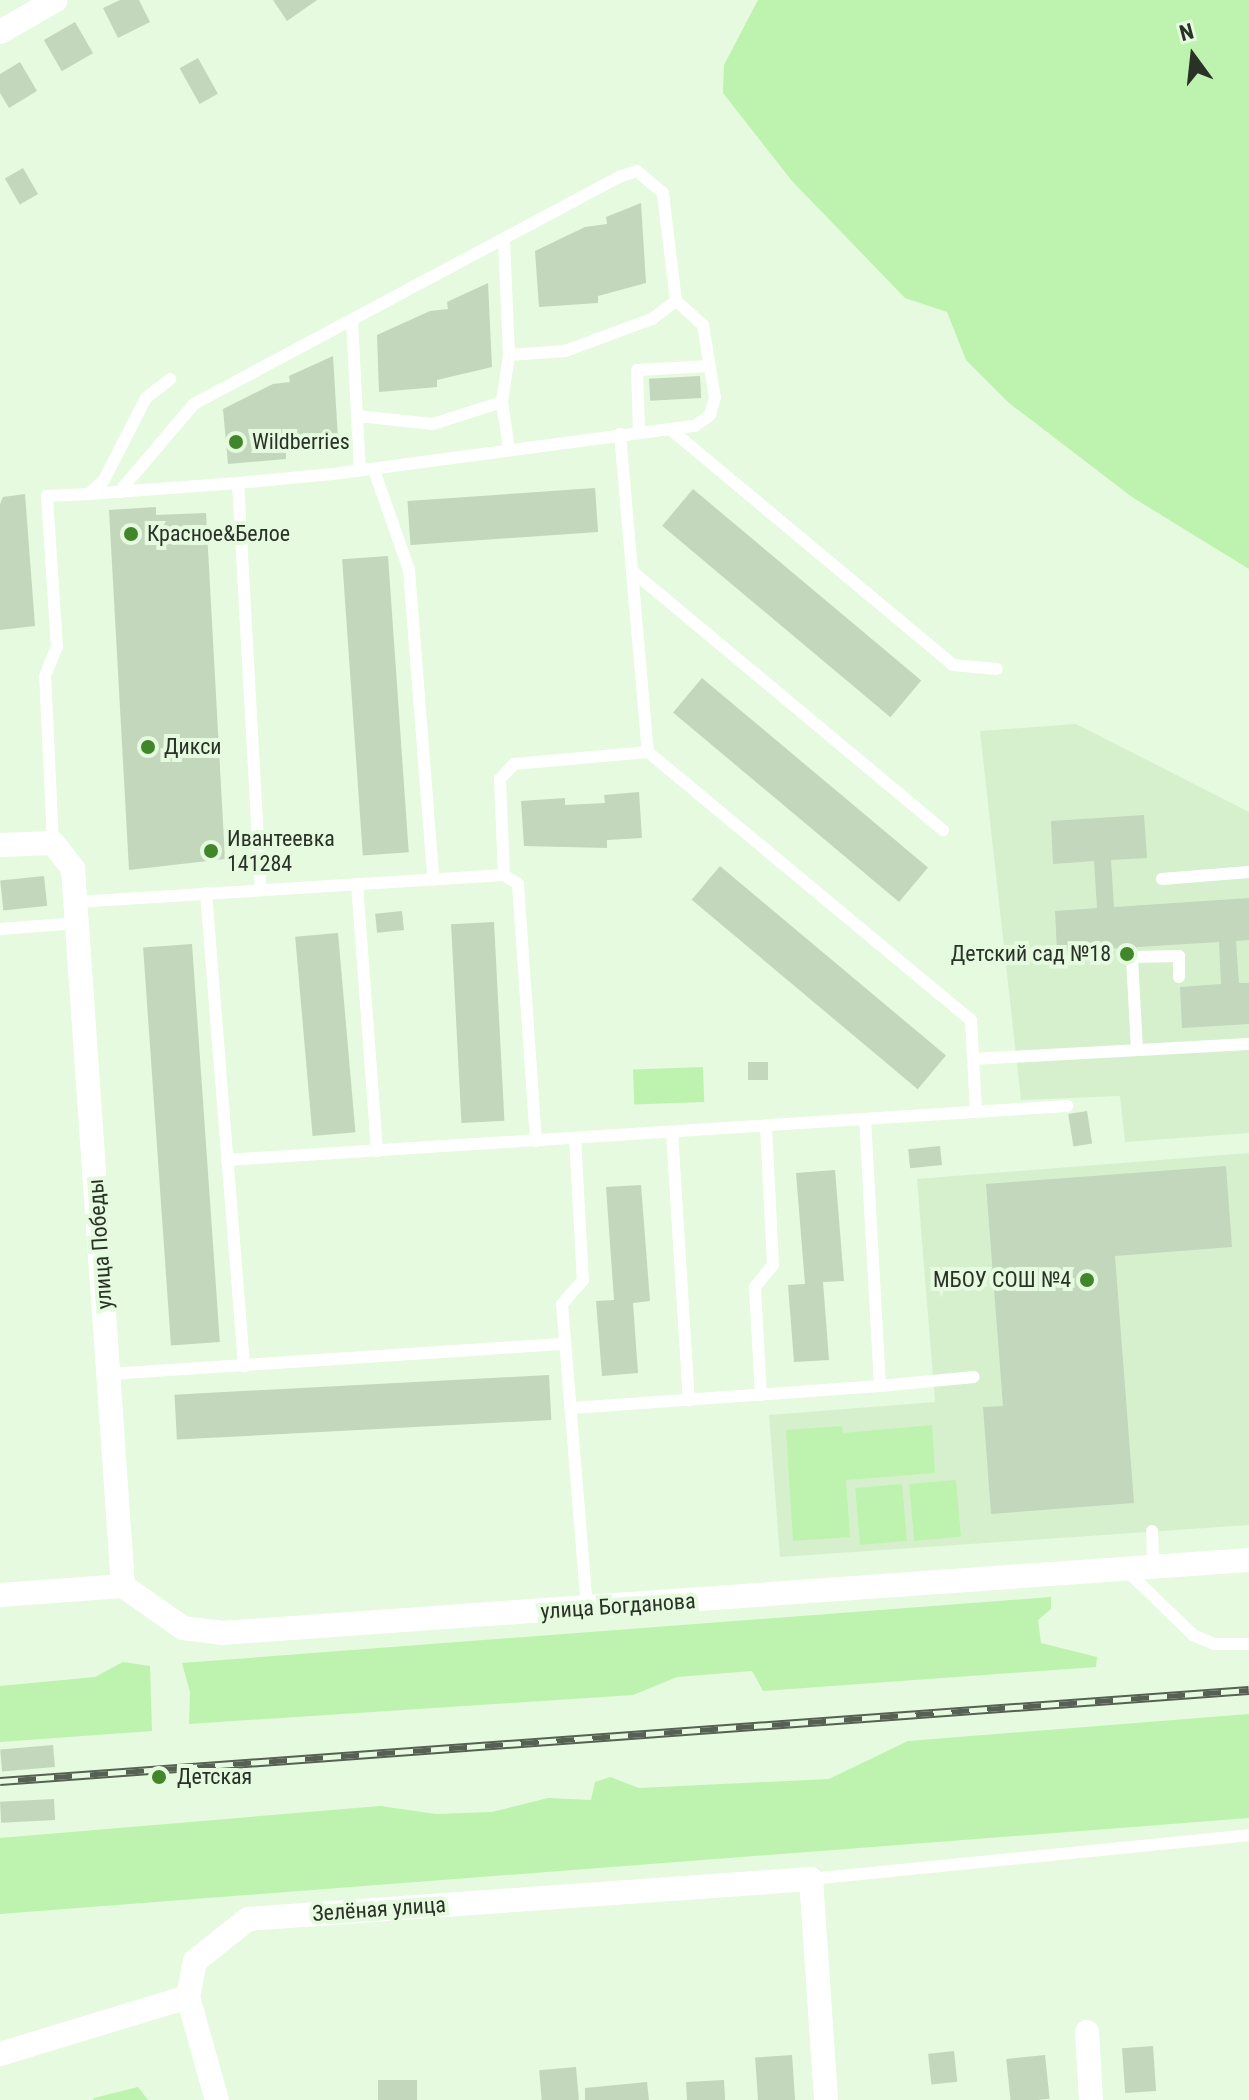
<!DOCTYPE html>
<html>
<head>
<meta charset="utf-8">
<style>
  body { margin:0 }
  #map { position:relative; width:1249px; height:2100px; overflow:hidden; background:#e5fadf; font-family:"Roboto Condensed",sans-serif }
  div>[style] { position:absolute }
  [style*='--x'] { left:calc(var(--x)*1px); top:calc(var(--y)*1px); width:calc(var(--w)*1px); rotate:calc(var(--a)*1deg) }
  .built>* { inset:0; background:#d6f0ce }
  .green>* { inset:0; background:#bdf3ae; transform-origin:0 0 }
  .building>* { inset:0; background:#c2d7bc; transform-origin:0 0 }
  .service>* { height:12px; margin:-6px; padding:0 6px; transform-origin:6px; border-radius:6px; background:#fff }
  .minor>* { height:24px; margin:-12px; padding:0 12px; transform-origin:12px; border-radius:12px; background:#fff }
  .rail>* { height:9px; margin-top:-4.5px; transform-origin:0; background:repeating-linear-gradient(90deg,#e5fadf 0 18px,#566153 0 36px); box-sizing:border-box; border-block:2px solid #566153 }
  .dots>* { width:22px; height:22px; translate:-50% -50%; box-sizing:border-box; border:4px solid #e5fadf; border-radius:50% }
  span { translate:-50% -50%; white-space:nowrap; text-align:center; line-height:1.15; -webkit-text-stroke:8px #e5fadf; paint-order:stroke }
  .poi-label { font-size:22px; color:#2a3228 }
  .left { translate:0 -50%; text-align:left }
  .right { translate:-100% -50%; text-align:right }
  .street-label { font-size:22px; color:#2a3228 }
  .north { position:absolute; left:1153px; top:16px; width:80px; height:80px; -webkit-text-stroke:6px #e5fadf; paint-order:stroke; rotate:345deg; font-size:22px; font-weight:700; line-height:32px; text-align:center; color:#2a3228 }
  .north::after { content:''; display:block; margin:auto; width:28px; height:36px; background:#2a3228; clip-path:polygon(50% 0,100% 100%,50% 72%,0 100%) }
</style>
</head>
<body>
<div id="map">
  <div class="built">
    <i style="clip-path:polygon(1076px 724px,1249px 812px,1249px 1133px,1125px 1142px,1120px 1096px,1021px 1100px,980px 731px)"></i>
    <i style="clip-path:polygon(1249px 1153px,1249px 1525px,780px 1557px,769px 1415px,935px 1402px,917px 1179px)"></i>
  </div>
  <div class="green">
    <i style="clip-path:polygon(758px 0,1249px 0,1249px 569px,1132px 497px,1009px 403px,966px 360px,947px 312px,905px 298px,792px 181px,723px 93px,724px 65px)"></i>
    <i style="left:703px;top:1067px;width:35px;height:70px;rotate:88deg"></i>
    <i style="clip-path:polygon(932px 1425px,935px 1473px,846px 1480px,850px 1537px,793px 1541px,786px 1430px,842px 1426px,843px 1433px)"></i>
    <i style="left:956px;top:1480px;width:57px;height:47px;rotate:85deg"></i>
    <i style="left:902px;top:1484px;width:57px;height:47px;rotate:85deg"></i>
    <i style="clip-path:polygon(1051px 1597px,1051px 1609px,1038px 1620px,1041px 1643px,1097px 1657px,1096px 1667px,763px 1691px,752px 1671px,677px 1677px,633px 1695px,189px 1724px,190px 1692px,182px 1663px)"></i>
    <i style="clip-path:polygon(123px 1662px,150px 1666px,152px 1731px,0 1742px,0 1686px,95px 1677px)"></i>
    <i style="clip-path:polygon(1249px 1714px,1249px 1818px,0 1914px,0 1838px,380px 1806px,436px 1814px,492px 1812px,548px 1798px,591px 1800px,595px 1782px,610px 1777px,639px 1788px,829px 1779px,908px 1741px)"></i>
    <i style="clip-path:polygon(138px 2087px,148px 2100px,93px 2100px,94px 2098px)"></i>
  </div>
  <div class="building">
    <i style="clip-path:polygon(120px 0,139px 0,150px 22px,118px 38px,103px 8px)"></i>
    <i style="clip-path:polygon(273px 0,317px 0,287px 21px)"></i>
    <i style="left:75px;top:22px;width:36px;height:36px;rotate:60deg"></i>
    <i style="left:198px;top:58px;width:41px;height:21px;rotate:61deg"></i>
    <i style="clip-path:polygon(20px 62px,37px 91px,9px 108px,0 93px,0 74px)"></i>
    <i style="left:23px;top:168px;width:30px;height:21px;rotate:60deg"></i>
    <i style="clip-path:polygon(641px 203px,646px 283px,598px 296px,598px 303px,539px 307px,535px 251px,585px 227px,607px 224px,606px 217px)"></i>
    <i style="clip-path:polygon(488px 283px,492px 367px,437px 380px,437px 387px,379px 392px,377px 335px,430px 311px,448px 309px,447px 302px)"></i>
    <i style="clip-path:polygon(333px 356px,338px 439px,316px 441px,307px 450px,286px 453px,286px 459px,228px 464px,223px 409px,273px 384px,290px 382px,289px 376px)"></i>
    <i style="left:700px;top:376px;width:22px;height:51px;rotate:87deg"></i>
    <i style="left:595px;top:488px;width:44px;height:188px;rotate:86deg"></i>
    <i style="left:693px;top:489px;width:298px;height:48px;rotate:40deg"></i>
    <i style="clip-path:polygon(25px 494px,35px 626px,0 630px,0 504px,3px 497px)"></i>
    <i style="clip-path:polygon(156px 507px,156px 515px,206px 513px,225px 859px,129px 870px,109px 510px)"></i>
    <i style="left:388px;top:556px;width:297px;height:46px;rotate:86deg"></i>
    <i style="left:702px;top:678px;width:295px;height:45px;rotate:40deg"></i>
    <i style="clip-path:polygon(639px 792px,642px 838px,607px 840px,607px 848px,524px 846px,521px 801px,565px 798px,565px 805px,605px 803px,604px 795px)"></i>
    <i style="clip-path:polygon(1144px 815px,1147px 858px,1111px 860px,1114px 907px,1249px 898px,1249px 940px,1236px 941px,1239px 983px,1249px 983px,1249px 1024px,1182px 1028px,1180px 987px,1221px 984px,1219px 942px,1057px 952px,1055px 911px,1097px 908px,1094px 861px,1053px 864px,1051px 821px)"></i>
    <i style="left:720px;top:866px;width:295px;height:44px;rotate:40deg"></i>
    <i style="left:44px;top:876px;width:30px;height:44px;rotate:84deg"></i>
    <i style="left:402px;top:911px;width:19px;height:27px;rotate:84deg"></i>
    <i style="left:494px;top:922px;width:199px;height:43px;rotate:87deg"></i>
    <i style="left:338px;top:933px;width:200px;height:43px;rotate:85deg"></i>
    <i style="left:192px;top:944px;width:399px;height:49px;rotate:86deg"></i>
    <i style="left:748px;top:1062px;width:20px;height:18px"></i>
    <i style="left:1087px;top:1111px;width:33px;height:19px;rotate:81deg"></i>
    <i style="left:940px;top:1146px;width:19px;height:32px;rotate:84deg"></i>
    <i style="clip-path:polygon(1226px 1166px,1232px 1247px,1115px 1256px,1134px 1503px,991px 1514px,983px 1407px,1003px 1406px,986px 1184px)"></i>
    <i style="clip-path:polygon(835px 1170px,844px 1281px,823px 1282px,829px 1360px,794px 1362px,788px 1285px,805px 1284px,796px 1173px)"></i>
    <i style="clip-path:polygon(641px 1185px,650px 1301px,633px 1303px,638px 1373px,602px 1376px,596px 1301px,614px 1300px,606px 1187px)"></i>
    <i style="left:549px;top:1375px;width:45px;height:375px;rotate:87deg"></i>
    <i style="left:53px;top:1745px;width:22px;height:53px;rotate:85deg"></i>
    <i style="left:54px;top:1799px;width:21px;height:54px;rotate:87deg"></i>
    <i style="left:1153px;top:2046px;width:45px;height:31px;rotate:86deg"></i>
    <i style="left:954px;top:2051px;width:31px;height:26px;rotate:84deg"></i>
    <i style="left:792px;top:2055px;width:45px;height:37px;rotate:86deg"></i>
    <i style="left:1045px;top:2055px;width:44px;height:39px;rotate:84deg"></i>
    <i style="left:576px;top:2067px;width:33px;height:37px;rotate:85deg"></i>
    <i style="left:417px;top:2080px;width:20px;height:39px;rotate:90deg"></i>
    <i style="left:724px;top:2080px;width:20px;height:38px;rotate:87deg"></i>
    <i style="clip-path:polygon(647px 2082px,649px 2100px,585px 2100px,585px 2088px)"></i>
  </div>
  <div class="service">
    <i style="--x:352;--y:320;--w:151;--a:87"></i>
    <i style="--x:509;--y:355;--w:56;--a:-4.1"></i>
    <i style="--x:565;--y:351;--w:93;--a:-20.2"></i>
    <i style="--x:652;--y:319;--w:30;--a:-37"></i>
    <i style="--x:502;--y:402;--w:48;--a:81.5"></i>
    <i style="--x:357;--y:416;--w:76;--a:6"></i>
    <i style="--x:433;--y:424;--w:72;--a:-17.7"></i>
    <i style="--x:502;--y:402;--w:48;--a:-81.5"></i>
    <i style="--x:509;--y:355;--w:116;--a:-92.5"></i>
    <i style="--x:670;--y:429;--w:368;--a:39.8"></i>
    <i style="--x:953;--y:665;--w:44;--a:5.2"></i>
    <i style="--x:639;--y:432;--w:62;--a:-91.8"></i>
    <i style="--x:637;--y:370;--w:72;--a:-3.2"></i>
    <i style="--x:620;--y:434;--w:319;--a:85"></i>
    <i style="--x:374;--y:470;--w:106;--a:70.7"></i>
    <i style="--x:409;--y:570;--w:309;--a:85.5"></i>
    <i style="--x:238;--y:483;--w:408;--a:86.8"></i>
    <i style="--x:89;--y:494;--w:21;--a:-43"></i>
    <i style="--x:104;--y:480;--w:92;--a:-62.9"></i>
    <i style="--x:146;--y:398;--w:31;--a:-38"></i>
    <i style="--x:632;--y:571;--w:405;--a:39.8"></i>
    <i style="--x:53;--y:843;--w:167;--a:-92.7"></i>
    <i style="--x:45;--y:676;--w:31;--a:-68"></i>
    <i style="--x:57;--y:647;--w:151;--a:-93.8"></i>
    <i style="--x:47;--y:496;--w:42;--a:-2.7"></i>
    <i style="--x:89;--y:494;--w:149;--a:-4.2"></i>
    <i style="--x:238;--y:483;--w:95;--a:-5.4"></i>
    <i style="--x:333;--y:474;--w:365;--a:-7.6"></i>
    <i style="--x:695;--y:426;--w:19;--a:-36"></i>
    <i style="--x:710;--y:415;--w:18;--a:-74"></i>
    <i style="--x:715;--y:398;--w:74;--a:-99.3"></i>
    <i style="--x:703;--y:325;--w:36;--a:-138"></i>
    <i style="--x:676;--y:301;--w:109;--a:-96.9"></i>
    <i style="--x:663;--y:193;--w:34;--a:-140"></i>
    <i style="--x:637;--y:171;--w:19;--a:162"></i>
    <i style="--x:619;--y:177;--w:482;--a:151.9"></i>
    <i style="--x:194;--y:404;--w:116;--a:130.4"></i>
    <i style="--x:504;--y:875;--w:96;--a:-92.4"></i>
    <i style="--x:500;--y:779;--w:21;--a:-47"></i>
    <i style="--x:514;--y:764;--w:135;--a:-5.1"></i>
    <i style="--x:648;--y:752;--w:420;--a:39.7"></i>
    <i style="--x:971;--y:1020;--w:92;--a:86.9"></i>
    <i style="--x:504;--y:875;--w:17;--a:33"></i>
    <i style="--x:518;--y:884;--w:258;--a:86"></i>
    <i style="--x:1162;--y:879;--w:87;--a:-4.6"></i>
    <i style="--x:357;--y:884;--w:268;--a:85.7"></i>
    <i style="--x:206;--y:893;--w:475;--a:85.4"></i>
    <i style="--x:76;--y:902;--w:429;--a:-3.6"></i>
    <i style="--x:0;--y:929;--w:78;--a:-4.4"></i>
    <i style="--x:1137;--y:1050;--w:93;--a:-93.1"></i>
    <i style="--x:1132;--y:957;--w:47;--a:-1.2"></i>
    <i style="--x:1179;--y:956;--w:21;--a:90"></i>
    <i style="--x:973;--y:1059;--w:276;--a:-3.1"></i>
    <i style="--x:672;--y:1132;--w:269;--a:86.4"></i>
    <i style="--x:575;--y:1138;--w:142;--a:86.8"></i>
    <i style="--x:583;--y:1280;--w:32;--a:131"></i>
    <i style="--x:562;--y:1304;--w:305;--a:85.3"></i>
    <i style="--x:227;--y:1160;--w:842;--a:-3.68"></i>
    <i style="--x:109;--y:1374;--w:457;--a:-3.8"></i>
    <i style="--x:880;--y:1386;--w:94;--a:-5.5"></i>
    <i style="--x:761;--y:1395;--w:108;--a:-93.2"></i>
    <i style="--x:755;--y:1287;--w:28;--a:-51"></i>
    <i style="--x:773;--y:1265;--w:139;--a:-92.9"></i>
    <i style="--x:573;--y:1408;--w:308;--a:-4.1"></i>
    <i style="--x:880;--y:1386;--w:267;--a:-93.2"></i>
    <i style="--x:1152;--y:1531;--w:36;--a:88"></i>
    <i style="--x:1125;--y:1569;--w:95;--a:44.1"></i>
    <i style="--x:1193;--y:1635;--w:23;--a:23"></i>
    <i style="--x:1214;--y:1644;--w:35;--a:0"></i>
    <i style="--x:811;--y:1879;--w:440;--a:-5.7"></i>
  </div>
  <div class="minor">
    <i style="--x:0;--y:32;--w:64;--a:-29.7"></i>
    <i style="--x:0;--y:845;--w:53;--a:-2.2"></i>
    <i style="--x:53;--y:843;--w:33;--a:52"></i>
    <i style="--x:73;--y:869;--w:719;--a:86.01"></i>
    <i style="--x:0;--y:1595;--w:123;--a:-4.2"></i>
    <i style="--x:123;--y:1586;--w:73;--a:35"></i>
    <i style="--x:183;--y:1628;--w:39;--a:7"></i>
    <i style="--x:222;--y:1633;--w:1030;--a:-4.07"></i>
    <i style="--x:188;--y:1997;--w:107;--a:74.3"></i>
    <i style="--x:1087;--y:2032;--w:68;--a:86.6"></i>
    <i style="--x:0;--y:2054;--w:196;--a:-16.9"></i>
    <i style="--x:188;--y:1997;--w:37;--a:-79"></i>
    <i style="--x:195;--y:1961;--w:68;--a:-38.4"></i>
    <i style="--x:248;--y:1919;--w:564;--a:-4.06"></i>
    <i style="--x:811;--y:1879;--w:222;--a:86.1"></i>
  </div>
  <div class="rail">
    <i style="--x:0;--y:1781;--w:1252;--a:-4.17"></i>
  </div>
  <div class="dots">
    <i style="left:236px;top:442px;background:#41862a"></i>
    <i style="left:131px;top:534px;background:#41862a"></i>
    <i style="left:148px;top:747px;background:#41862a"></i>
    <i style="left:211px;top:851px;background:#41862a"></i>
    <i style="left:1127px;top:954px;background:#41862a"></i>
    <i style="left:1087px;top:1280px;background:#41862a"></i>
    <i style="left:159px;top:1777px;background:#41862a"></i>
  </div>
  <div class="poi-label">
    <span class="left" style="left:252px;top:442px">Wildberries</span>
    <span class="left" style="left:147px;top:534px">Красное&amp;Белое</span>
    <span class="left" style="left:164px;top:747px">Дикси</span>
    <span class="left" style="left:227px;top:851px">Ивантеевка<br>141284</span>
    <span class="right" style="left:1111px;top:954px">Детский сад №18</span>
    <span class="right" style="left:1071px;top:1280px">МБОУ СОШ №4</span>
    <span class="left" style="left:177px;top:1777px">Детская</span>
  </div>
  <div class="street-label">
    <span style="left:100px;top:1244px;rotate:-94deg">улица Победы</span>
    <span style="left:618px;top:1606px;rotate:-4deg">улица Богданова</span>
    <span style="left:379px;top:1909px;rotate:-4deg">Зелёная улица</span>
  </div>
  <div class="north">N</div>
</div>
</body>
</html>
